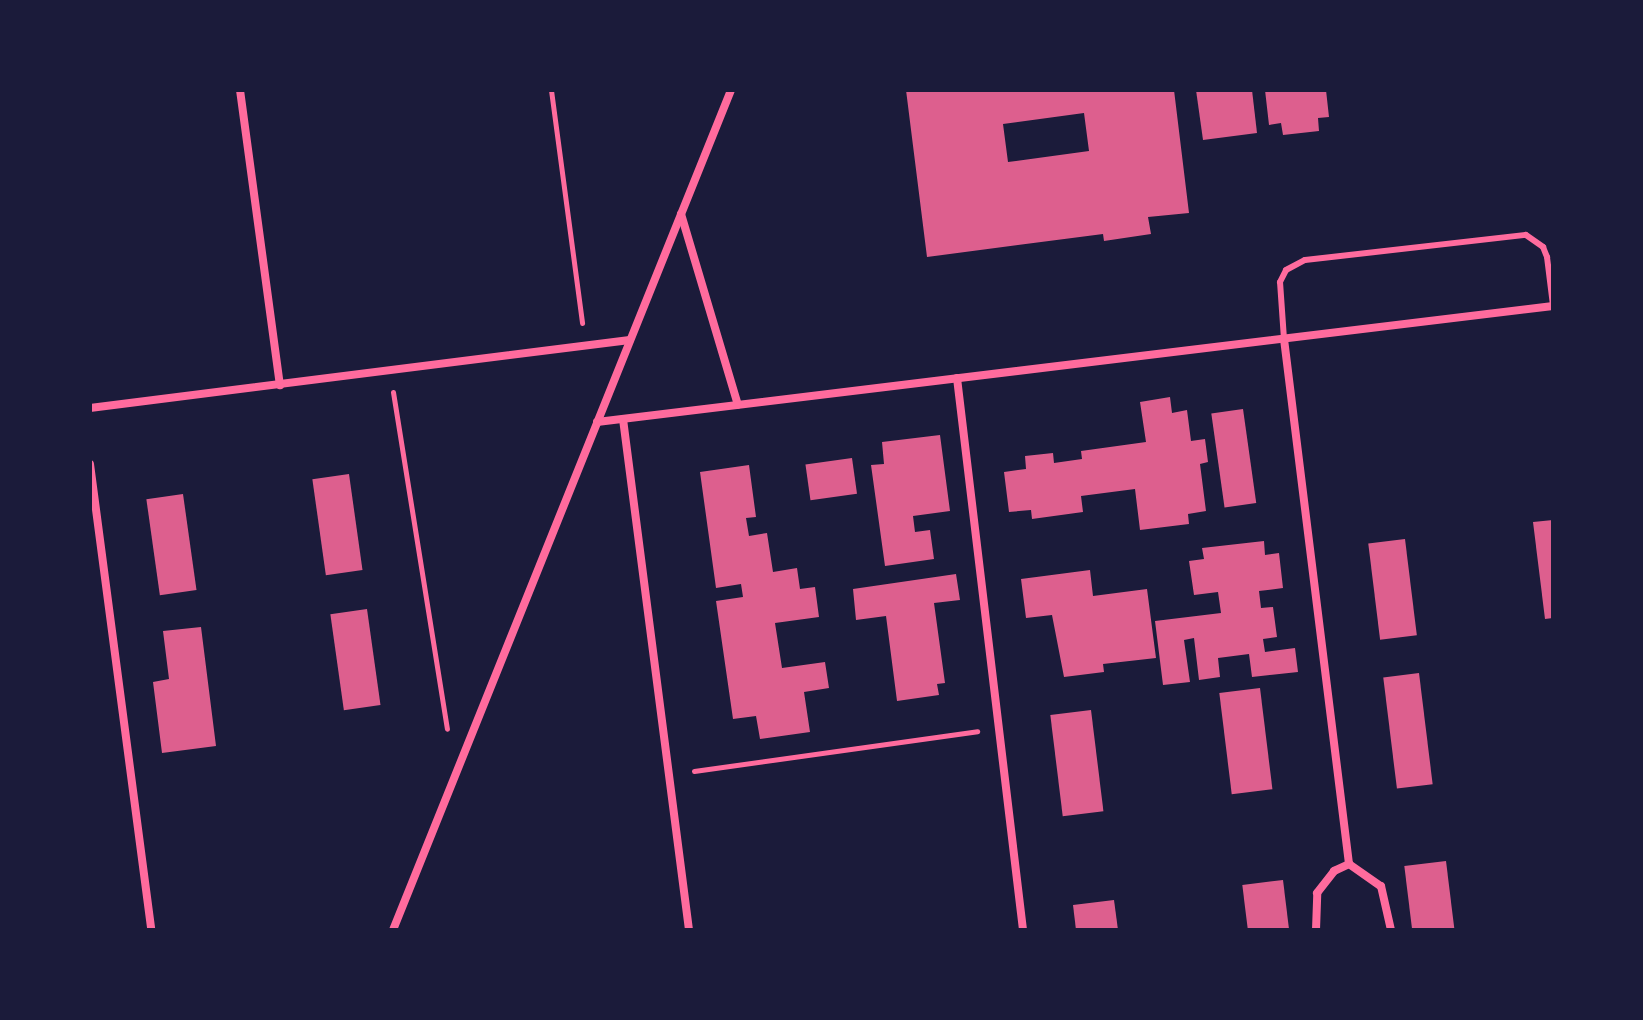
<!DOCTYPE html>
<html>
<head>
<meta charset="utf-8">
<style>
  body { margin:0 }
  #map { position:relative; width:1643px; height:1020px; overflow:hidden; background:#1b1b3a; font-family:"Public Sans",sans-serif }
  div>[style] { position:absolute }
  [style*='--x'] { left:calc(var(--x)*1px); top:calc(var(--y)*1px); width:calc(var(--w)*1px); rotate:calc(var(--a)*1deg) }
  .building>* { inset:0; background:#dd5f8e; transform-origin:0 0 }
  .path>* { height:5px; margin:-2.5px; padding:0 2.5px; transform-origin:2.5px; border-radius:2.5px; background:#ff6b9d }
  .service>* { height:6px; margin:-3px; padding:0 3px; transform-origin:3px; border-radius:3px; background:#ff6b9d }
  .minor>* { height:8px; margin:-4px; padding:0 4px; transform-origin:4px; border-radius:4px; background:#ff6b9d }
  span { translate:-50% -50%; white-space:nowrap; text-align:center; line-height:1.15; -webkit-text-stroke:8px #1b1b3a; paint-order:stroke }
  .frame { position:absolute; inset:0; border:92px solid #1b1b3a; pointer-events:none }
</style>
</head>
<body>
<div id="map">
  <div class="building">
    <i style="clip-path:polygon(evenodd,906px 90px,1174px 90px,1189px 213px,1148px 217px,1151px 234px,1104px 241px,1103px 234px,927px 257px,906px 90px,1084px 113px,1089px 151px,1008px 162px,1003px 124px,1084px 113px)"></i>
    <i style="clip-path:polygon(1196px 90px,1252px 90px,1257px 133px,1203px 140px)"></i>
    <i style="clip-path:polygon(1265px 90px,1326px 90px,1329px 117px,1318px 118px,1319px 131px,1283px 135px,1281px 123px,1269px 125px)"></i>
    <i style="clip-path:polygon(1170px 397px,1172px 413px,1187px 410px,1191px 441px,1205px 439px,1208px 462px,1200px 464px,1206px 511px,1188px 514px,1189px 524px,1140px 530px,1135px 489px,1081px 496px,1083px 512px,1032px 519px,1031px 510px,1009px 512px,1004px 472px,1026px 469px,1025px 456px,1053px 453px,1054px 463px,1082px 459px,1081px 451px,1146px 442px,1140px 402px)"></i>
    <i style="left:1243px;top:409px;width:95px;height:32px;rotate:82deg"></i>
    <i style="clip-path:polygon(940px 435px,950px 511px,913px 516px,915px 532px,930px 530px,934px 559px,885px 566px,871px 465px,884px 464px,882px 442px)"></i>
    <i style="left:852px;top:458px;width:36px;height:47px;rotate:82deg"></i>
    <i style="clip-path:polygon(749px 465px,756px 517px,746px 518px,749px 536px,767px 533px,773px 572px,797px 568px,800px 589px,815px 587px,819px 617px,775px 623px,782px 668px,825px 662px,829px 688px,804px 692px,810px 732px,760px 739px,756px 716px,733px 719px,716px 601px,743px 597px,741px 584px,716px 588px,700px 472px)"></i>
    <i style="left:349px;top:474px;width:97px;height:37px;rotate:82deg"></i>
    <i style="left:183px;top:494px;width:97px;height:37px;rotate:82deg"></i>
    <i style="clip-path:polygon(1553px 520px,1553px 618px,1545px 619px,1533px 522px)"></i>
    <i style="left:1405px;top:539px;width:97px;height:37px;rotate:83deg"></i>
    <i style="clip-path:polygon(1264px 541px,1265px 555px,1279px 553px,1283px 588px,1259px 591px,1261px 608px,1273px 607px,1277px 637px,1263px 639px,1265px 652px,1295px 648px,1298px 672px,1252px 677px,1249px 654px,1218px 658px,1220px 677px,1199px 680px,1194px 638px,1184px 640px,1190px 682px,1163px 685px,1155px 621px,1221px 613px,1218px 592px,1194px 595px,1189px 561px,1204px 559px,1202px 548px)"></i>
    <i style="clip-path:polygon(1090px 570px,1093px 596px,1147px 589px,1156px 658px,1103px 664px,1104px 672px,1064px 677px,1052px 615px,1026px 618px,1021px 579px)"></i>
    <i style="clip-path:polygon(956px 574px,960px 600px,934px 603px,945px 683px,937px 684px,939px 695px,897px 701px,886px 616px,856px 620px,853px 589px)"></i>
    <i style="left:367px;top:609px;width:97px;height:37px;rotate:82deg"></i>
    <i style="clip-path:polygon(201px 627px,216px 746px,162px 753px,153px 682px,169px 679px,163px 631px)"></i>
    <i style="left:1419px;top:673px;width:112px;height:36px;rotate:83deg"></i>
    <i style="left:1260px;top:688px;width:102px;height:41px;rotate:83deg"></i>
    <i style="left:1091px;top:710px;width:102px;height:41px;rotate:83deg"></i>
    <i style="left:1446px;top:861px;width:69px;height:42px;rotate:83deg"></i>
    <i style="left:1283px;top:880px;width:50px;height:41px;rotate:83deg"></i>
    <i style="clip-path:polygon(1114px 900px,1118px 930px,1076px 930px,1073px 905px)"></i>
  </div>
  <div class="path">
    <i style="--x:551;--y:90;--w:235;--a:82.4"></i>
    <i style="--x:393;--y:392;--w:341;--a:80.9"></i>
    <i style="--x:694;--y:771;--w:286;--a:-8"></i>
  </div>
  <div class="service">
    <i style="--x:1284;--y:339;--w:57;--a:-94"></i>
    <i style="--x:1280;--y:282;--w:13;--a:-63"></i>
    <i style="--x:1286;--y:270;--w:21;--a:-28"></i>
    <i style="--x:1305;--y:260;--w:222;--a:-6.5"></i>
    <i style="--x:1526;--y:235;--w:21;--a:35"></i>
    <i style="--x:1543;--y:247;--w:11;--a:68"></i>
    <i style="--x:1547;--y:257;--w:48;--a:82.9"></i>
  </div>
  <div class="minor">
    <i style="--x:240;--y:90;--w:298;--a:82.3"></i>
    <i style="--x:681;--y:214;--w:199;--a:73.4"></i>
    <i style="--x:1284;--y:339;--w:529;--a:82.94"></i>
    <i style="--x:957;--y:378;--w:556;--a:83.18"></i>
    <i style="--x:90;--y:408;--w:544;--a:-7.18"></i>
    <i style="--x:623;--y:419;--w:515;--a:82.64"></i>
    <i style="--x:597;--y:422;--w:963;--a:-6.92"></i>
    <i style="--x:90;--y:464;--w:470;--a:82.5"></i>
    <i style="--x:393;--y:930;--w:905;--a:-68.08"></i>
    <i style="--x:1316;--y:930;--w:37;--a:-88"></i>
    <i style="--x:1317;--y:893;--w:28;--a:-52"></i>
    <i style="--x:1334;--y:871;--w:17;--a:-25"></i>
    <i style="--x:1349;--y:864;--w:39;--a:35"></i>
    <i style="--x:1381;--y:886;--w:45;--a:77.2"></i>
  </div>
  <div class="frame"></div>
</div>
</body>
</html>
